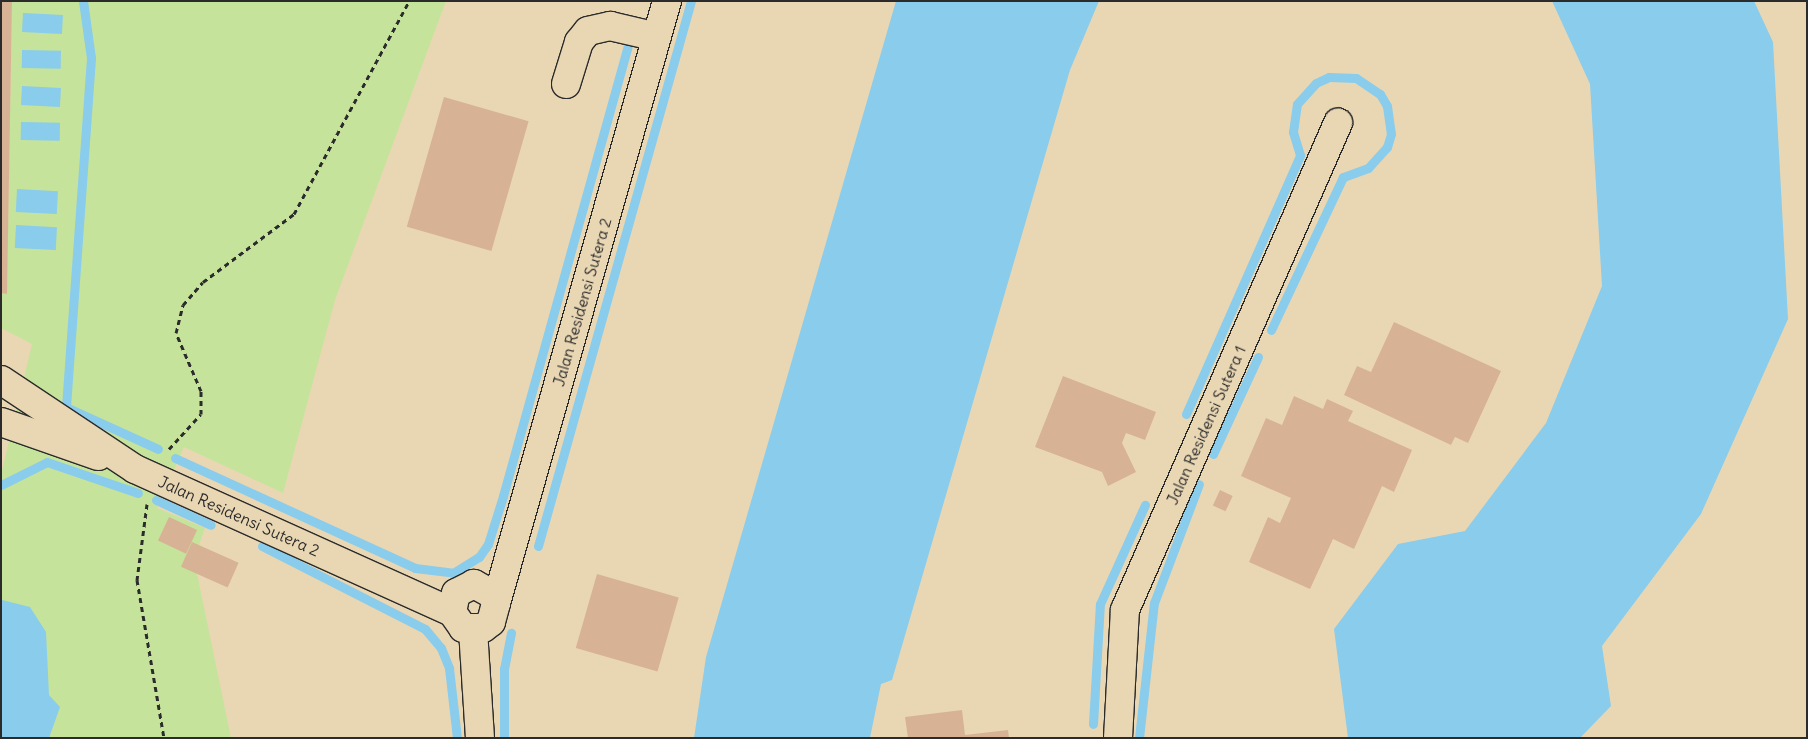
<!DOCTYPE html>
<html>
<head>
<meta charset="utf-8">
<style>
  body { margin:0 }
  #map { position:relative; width:1808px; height:739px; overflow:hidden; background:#e9d7b4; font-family:Delius,sans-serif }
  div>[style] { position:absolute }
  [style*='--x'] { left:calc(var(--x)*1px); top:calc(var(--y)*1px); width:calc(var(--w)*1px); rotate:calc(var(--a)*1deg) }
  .green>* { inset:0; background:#c5e39b }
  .water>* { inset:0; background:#8acceb; transform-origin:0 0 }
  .stream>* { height:9px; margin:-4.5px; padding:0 4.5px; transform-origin:4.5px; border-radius:4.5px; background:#8acceb }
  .building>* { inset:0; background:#d8b294; transform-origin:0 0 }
  .path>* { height:3px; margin-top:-1.5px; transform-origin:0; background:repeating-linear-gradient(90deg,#2b2b2b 0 5px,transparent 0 9px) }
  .roads { filter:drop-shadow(1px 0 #2b2b2b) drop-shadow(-1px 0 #2b2b2b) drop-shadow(0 1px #2b2b2b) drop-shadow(0 -1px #2b2b2b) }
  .minor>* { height:28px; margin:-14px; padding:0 14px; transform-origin:14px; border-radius:14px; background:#e9d7b4 }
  span { translate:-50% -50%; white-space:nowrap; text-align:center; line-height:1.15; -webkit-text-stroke:4px #e9d7b4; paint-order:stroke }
  .street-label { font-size:16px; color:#2b2b2b }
  .frame { position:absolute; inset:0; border:2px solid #2b2b2b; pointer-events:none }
</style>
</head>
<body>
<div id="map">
  <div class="green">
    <i style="clip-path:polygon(12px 1px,446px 1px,335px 300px,283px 493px,184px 447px,157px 508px,205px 528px,194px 559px,231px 738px,1px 738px,1px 475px,32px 344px,1px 328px,1px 293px,7px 293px)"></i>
  </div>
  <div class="water">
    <i style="clip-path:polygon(896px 1px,1099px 1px,1070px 70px,892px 680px,881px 684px,870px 738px,694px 738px,706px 657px)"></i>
    <i style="clip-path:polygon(1552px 1px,1754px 1px,1773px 42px,1788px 319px,1701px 514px,1602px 646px,1611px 706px,1580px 738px,1348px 738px,1334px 629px,1398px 544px,1465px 531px,1546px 423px,1602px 286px,1590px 84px)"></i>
    <i style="left:23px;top:13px;width:40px;height:19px;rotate:3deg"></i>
    <i style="left:22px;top:50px;width:39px;height:18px;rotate:1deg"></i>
    <i style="left:22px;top:86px;width:39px;height:19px;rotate:3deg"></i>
    <i style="left:21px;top:122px;width:39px;height:18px;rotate:1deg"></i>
    <i style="left:17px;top:189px;width:41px;height:23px;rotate:3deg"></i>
    <i style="left:16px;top:225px;width:41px;height:23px;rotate:3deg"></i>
    <i style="clip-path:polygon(2px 600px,30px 607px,46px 632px,49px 695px,60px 707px,49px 738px,1px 738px)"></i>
  </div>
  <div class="stream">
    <i style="--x:83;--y:1;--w:58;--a:82"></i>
    <i style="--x:91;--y:58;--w:350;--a:94.1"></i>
    <i style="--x:66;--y:407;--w:101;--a:24.5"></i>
    <i style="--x:1186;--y:414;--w:283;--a:-66.2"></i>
    <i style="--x:1300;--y:155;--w:24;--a:-107"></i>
    <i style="--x:1293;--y:132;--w:28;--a:-82"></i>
    <i style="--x:1297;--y:104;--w:28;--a:-48"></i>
    <i style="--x:1316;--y:83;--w:14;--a:-25"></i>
    <i style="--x:1329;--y:77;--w:27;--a:2"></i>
    <i style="--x:1356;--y:78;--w:29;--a:34"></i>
    <i style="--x:1380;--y:94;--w:14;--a:60"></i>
    <i style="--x:1387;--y:106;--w:28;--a:82"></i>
    <i style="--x:1391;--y:134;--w:14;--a:107"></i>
    <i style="--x:1387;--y:147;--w:28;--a:132"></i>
    <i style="--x:1368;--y:168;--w:27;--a:160"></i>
    <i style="--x:1343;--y:177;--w:169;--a:115.2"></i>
    <i style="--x:1213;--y:454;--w:107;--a:-65.1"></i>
    <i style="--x:175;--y:458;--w:264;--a:24.6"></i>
    <i style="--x:415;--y:568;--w:38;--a:7"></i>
    <i style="--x:453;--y:573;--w:31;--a:-32"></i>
    <i style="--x:479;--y:557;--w:16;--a:-55"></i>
    <i style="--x:488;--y:544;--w:50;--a:-72.6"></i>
    <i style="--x:503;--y:496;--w:468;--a:-74.5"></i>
    <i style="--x:1;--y:485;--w:51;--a:-26.6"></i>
    <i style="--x:47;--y:462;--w:96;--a:18.8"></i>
    <i style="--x:156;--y:500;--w:60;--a:24.4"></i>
    <i style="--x:262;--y:546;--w:183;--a:27"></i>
    <i style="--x:425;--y:629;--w:25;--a:50"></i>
    <i style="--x:441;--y:648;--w:22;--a:68"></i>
    <i style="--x:449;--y:668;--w:70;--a:83.5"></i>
    <i style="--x:538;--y:546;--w:566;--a:-74.32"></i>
    <i style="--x:1093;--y:724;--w:120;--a:-86.7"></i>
    <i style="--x:1100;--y:604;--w:109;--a:-65.6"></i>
    <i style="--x:504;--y:738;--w:69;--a:-90"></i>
    <i style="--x:504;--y:669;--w:37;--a:-79"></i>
    <i style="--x:1139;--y:738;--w:136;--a:-83.7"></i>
    <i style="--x:1154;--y:603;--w:127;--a:-69.3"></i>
  </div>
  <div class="building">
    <i style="clip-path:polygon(1px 1px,12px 1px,7px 294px,1px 293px)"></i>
    <i style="left:444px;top:97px;width:88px;height:135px;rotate:16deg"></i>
    <i style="clip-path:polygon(1394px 322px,1501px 371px,1468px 443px,1455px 437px,1451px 445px,1344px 395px,1357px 366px,1371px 372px)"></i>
    <i style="clip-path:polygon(1063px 376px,1156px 412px,1145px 440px,1126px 433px,1122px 443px,1136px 472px,1108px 486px,1102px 472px,1035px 447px)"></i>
    <i style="clip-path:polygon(1294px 396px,1323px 409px,1327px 399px,1353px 411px,1348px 421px,1412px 450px,1394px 492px,1382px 486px,1354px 549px,1333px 539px,1310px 589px,1249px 562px,1268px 517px,1280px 523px,1291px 498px,1241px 476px,1266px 418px,1282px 425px)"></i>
    <i style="left:1220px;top:490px;width:14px;height:17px;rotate:25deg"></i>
    <i style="left:169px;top:517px;width:31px;height:26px;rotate:25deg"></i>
    <i style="left:192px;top:542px;width:51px;height:27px;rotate:24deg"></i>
    <i style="left:597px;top:574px;width:85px;height:77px;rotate:16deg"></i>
    <i style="clip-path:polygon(962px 710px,965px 735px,1008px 730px,1009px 738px,908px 738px,905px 717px)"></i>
  </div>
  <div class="path">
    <i style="--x:169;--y:449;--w:47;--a:-47.6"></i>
    <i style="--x:201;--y:414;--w:23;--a:-90"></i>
    <i style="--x:201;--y:391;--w:63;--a:-113.3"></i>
    <i style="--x:176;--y:333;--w:29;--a:-76"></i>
    <i style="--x:183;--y:305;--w:30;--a:-49"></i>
    <i style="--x:203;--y:282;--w:114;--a:-36.8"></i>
    <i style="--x:294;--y:214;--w:242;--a:-61.6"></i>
    <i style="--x:147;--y:504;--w:77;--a:97.5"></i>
    <i style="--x:137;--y:580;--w:160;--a:80.3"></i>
  </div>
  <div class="roads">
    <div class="minor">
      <i style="--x:566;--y:84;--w:44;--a:-72.8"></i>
      <i style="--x:579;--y:42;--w:14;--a:-51"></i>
      <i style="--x:588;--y:31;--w:23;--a:-13"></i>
      <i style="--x:610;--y:26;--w:48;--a:13.2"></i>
      <i style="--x:1;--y:380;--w:161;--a:33.6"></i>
      <i style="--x:135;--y:469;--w:348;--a:24.3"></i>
      <i style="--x:452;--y:612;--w:19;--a:55"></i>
      <i style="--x:463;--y:628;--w:20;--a:0"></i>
      <i style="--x:483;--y:628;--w:10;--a:-37"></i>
      <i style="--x:491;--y:622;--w:20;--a:-75"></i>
      <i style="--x:496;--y:603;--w:10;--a:-114"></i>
      <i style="--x:492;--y:594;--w:21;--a:-151"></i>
      <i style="--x:474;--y:584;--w:20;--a:153"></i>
      <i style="--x:456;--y:593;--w:19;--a:102"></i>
      <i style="--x:1;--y:422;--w:103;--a:19.3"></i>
      <i style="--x:496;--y:603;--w:626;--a:-74.14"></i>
      <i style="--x:473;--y:630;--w:108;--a:86.3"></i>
      <i style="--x:1118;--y:738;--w:128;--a:-86.9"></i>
      <i style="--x:1125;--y:610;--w:532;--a:-66.38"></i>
    </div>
  </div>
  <div class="street-label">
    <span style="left:582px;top:302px;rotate:-74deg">Jalan Residensi Sutera 2</span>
    <span style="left:1206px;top:425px;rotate:-66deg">Jalan Residensi Sutera 1</span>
    <span style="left:239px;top:516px;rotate:24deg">Jalan Residensi Sutera 2</span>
  </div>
  <div class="frame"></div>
</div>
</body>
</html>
